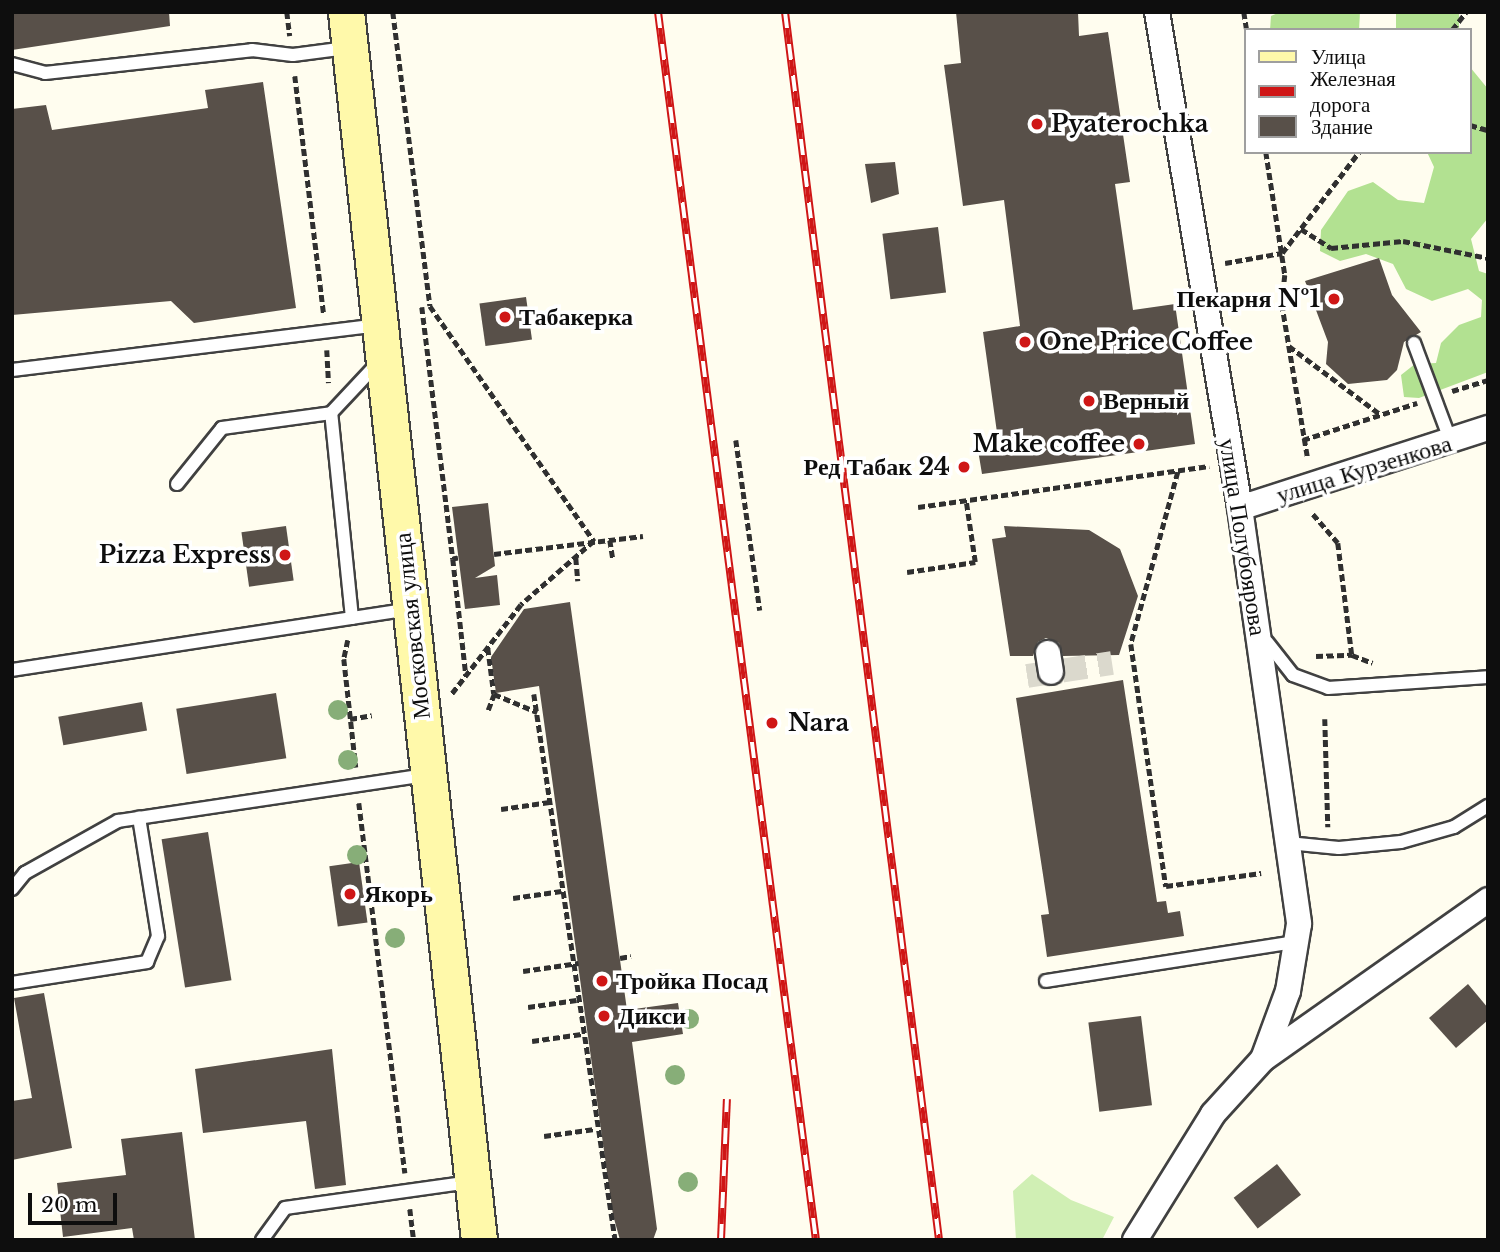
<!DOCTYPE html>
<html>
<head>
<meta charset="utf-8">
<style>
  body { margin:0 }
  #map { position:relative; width:1500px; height:1252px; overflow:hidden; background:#fffdef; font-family:"Libre Baskerville",serif }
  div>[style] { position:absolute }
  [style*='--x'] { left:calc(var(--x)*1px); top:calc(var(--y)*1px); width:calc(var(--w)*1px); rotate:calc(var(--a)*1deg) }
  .green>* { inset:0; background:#d0efb4 }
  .forest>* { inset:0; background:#b2e191; transform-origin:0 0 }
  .building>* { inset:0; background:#585049; transform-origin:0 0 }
  .street-tunnel>* { height:24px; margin-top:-12px; transform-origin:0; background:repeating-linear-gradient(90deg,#dbd9cd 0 24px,transparent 0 36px) }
  .path>* { height:4.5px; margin-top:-2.25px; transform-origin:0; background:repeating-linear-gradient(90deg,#303030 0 7px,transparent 0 10.5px) }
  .roads { filter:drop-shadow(2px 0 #414141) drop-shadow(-2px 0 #414141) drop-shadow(0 2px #414141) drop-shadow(0 -2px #414141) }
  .lane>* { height:12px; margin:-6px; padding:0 6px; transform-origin:6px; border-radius:6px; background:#fff }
  .street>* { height:24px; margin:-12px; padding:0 12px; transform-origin:12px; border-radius:12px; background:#fff }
  .secondary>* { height:35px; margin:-17.5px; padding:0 17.5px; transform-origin:17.5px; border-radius:17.5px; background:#fff9aa }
  .rail>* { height:8px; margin-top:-4px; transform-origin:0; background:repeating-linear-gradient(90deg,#fff 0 16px,#cf1616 0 32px); box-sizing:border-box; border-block:2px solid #cf1616 }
  .trees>* { width:20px; height:20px; margin:-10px; border-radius:50%; background:#87ae78 }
  .dots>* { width:19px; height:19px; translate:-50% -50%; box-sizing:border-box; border:4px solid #fff; border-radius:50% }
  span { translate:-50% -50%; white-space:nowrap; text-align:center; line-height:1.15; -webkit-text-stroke:7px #fff; paint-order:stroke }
  .poi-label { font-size:24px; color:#0e0e0e; font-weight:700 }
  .left { translate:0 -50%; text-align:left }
  .right { translate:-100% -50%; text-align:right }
  .street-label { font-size:24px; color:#0e0e0e }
  .frame { position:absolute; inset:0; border:14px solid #0e0e0e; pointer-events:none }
  .legend { position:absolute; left:1244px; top:28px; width:228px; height:126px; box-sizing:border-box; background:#fff; border:2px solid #9f9f9f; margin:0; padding:9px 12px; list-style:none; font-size:21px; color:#0e0e0e }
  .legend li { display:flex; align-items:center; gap:14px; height:35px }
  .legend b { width:35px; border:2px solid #9f9f9f }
  .scale { position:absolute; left:28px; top:1193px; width:89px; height:32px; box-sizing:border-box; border:4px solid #0e0e0e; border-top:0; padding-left:9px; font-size:21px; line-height:24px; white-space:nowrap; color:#0e0e0e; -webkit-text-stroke:5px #fff; paint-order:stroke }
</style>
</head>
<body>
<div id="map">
  <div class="green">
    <i style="clip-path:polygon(1032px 1174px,1071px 1200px,1114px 1217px,1102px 1240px,1016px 1240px,1013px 1191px)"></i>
  </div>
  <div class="forest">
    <i style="clip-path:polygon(1280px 12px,1360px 12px,1359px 30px,1270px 30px,1271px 16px)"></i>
    <i style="left:1396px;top:12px;width:63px;height:20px"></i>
    <i style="clip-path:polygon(1470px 67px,1488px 89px,1488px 218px,1471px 239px,1479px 271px,1488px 274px,1488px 372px,1419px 398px,1404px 397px,1401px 375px,1415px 364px,1436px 363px,1441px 343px,1459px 325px,1481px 317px,1482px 300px,1468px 289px,1432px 301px,1406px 289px,1393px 264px,1366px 254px,1340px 261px,1320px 251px,1321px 230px,1348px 191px,1373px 182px,1398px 200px,1424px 203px,1434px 167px,1427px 152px,1470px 152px)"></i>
  </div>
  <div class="building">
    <i style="clip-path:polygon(12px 12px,169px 12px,170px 26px,12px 50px)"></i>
    <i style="clip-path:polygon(956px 12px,1078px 12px,1079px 36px,1108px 32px,1130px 182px,1115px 184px,1133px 310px,1175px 304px,1195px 444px,982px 474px,978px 450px,999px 447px,983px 332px,1020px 326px,1004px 200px,963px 206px,944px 65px,961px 63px)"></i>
    <i style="clip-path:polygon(263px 82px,296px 308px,194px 323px,171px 301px,12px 315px,12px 109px,46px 105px,52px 130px,208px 108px,205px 90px)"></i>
    <i style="clip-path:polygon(895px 162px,899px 194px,871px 203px,865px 164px)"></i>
    <i style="left:938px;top:227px;width:66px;height:56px;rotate:83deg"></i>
    <i style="clip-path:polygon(1379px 258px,1392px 295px,1421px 332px,1404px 342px,1397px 370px,1387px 380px,1348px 384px,1326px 364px,1328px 342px,1305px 281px)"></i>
    <i style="left:526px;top:297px;width:43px;height:47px;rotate:82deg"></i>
    <i style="clip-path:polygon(488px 503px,495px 566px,475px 578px,497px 575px,500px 605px,465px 609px,452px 507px)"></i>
    <i style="left:286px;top:526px;width:55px;height:45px;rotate:82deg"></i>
    <i style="clip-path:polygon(1004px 526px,1089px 530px,1120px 549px,1138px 596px,1119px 655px,1063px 656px,1059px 643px,1046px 638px,1038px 642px,1033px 656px,1010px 656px,992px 539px,1006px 537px)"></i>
    <i style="clip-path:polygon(570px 602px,627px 1010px,678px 1003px,683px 1034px,632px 1042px,657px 1229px,653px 1240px,620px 1240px,613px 1215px,539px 686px,496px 693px,491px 657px,524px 609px)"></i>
    <i style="clip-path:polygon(1123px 680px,1157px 902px,1166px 901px,1168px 913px,1180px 911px,1184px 936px,1047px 957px,1041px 915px,1049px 914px,1016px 698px)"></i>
    <i style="left:276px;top:693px;width:66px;height:101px;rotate:81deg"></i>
    <i style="left:142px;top:702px;width:29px;height:85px;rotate:80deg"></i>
    <i style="left:208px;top:832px;width:150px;height:47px;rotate:81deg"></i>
    <i style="left:359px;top:862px;width:61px;height:30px;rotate:82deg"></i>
    <i style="clip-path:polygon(1468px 984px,1488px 1008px,1488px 1020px,1456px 1048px,1429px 1018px)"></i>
    <i style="clip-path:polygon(44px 993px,72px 1148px,12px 1160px,12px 1101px,32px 1098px,14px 998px)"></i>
    <i style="left:1141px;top:1016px;width:90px;height:53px;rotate:83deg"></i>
    <i style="clip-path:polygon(332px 1049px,346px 1185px,315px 1189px,306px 1121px,203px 1133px,195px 1069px)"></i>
    <i style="clip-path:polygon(182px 1132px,195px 1240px,134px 1240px,132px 1228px,63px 1237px,57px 1183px,126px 1175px,121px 1139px)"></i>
    <i style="left:1277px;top:1164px;width:39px;height:55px;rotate:52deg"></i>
  </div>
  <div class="street-tunnel">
    <i style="--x:1027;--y:676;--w:86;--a:-8.7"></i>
  </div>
  <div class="path">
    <i style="--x:287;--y:12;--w:24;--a:83"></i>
    <i style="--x:393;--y:12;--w:296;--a:82.8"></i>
    <i style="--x:430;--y:306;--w:287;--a:55.1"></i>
    <i style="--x:594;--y:541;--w:97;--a:138.8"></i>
    <i style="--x:521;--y:605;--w:113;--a:127.8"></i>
    <i style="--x:1244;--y:12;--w:18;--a:81"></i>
    <i style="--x:1452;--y:30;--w:23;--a:-52"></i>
    <i style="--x:295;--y:76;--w:240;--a:83.1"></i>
    <i style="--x:1470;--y:125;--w:19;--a:16"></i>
    <i style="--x:1266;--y:152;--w:124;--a:81.2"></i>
    <i style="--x:1285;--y:275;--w:29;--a:96"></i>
    <i style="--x:1282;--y:304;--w:157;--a:80.5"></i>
    <i style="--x:1301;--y:229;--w:36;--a:32"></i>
    <i style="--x:1331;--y:248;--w:72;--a:-5.6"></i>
    <i style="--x:1403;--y:241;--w:87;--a:11.3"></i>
    <i style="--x:1225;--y:263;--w:58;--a:-10"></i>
    <i style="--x:1282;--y:253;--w:127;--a:-52.7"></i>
    <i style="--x:422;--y:307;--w:254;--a:83"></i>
    <i style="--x:1289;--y:346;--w:114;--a:36.8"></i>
    <i style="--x:327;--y:350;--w:33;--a:87"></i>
    <i style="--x:1452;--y:391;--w:38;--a:-17"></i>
    <i style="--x:736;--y:440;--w:172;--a:82"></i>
    <i style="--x:1303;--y:440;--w:120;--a:-18"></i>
    <i style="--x:1178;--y:472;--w:178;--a:105.3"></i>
    <i style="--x:1131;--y:644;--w:245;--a:81.8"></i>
    <i style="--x:1166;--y:886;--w:96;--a:-7.8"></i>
    <i style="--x:918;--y:507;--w:294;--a:-8"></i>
    <i style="--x:1313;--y:514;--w:38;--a:49"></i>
    <i style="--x:1338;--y:543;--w:113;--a:82.9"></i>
    <i style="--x:1352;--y:655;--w:22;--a:21"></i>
    <i style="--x:610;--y:540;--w:19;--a:81"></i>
    <i style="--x:494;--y:554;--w:150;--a:-6.9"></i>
    <i style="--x:458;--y:558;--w:5;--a:169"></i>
    <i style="--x:453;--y:559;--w:117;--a:83.6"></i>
    <i style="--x:576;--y:558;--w:23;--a:85"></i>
    <i style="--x:907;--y:572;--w:69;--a:-8.4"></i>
    <i style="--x:975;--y:562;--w:62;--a:-98.4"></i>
    <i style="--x:348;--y:640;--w:19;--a:102"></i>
    <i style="--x:344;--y:659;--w:109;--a:83.7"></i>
    <i style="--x:488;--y:648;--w:46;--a:82.6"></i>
    <i style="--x:1316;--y:656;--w:36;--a:-2"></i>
    <i style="--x:534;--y:694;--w:550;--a:81.53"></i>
    <i style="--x:488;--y:710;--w:17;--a:-69"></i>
    <i style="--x:494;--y:694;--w:47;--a:22.7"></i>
    <i style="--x:350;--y:719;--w:22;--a:-10"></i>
    <i style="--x:1325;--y:719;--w:108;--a:88.4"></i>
    <i style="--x:359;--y:803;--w:373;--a:82.9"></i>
    <i style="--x:501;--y:809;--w:49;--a:-8.1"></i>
    <i style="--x:513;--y:898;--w:49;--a:-8.1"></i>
    <i style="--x:620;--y:958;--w:11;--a:-10"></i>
    <i style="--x:523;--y:971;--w:56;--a:-8.3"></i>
    <i style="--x:528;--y:1007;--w:49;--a:-8.1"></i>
    <i style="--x:532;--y:1041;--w:50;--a:-8"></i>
    <i style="--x:544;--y:1136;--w:51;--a:-7.8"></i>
    <i style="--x:410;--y:1209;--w:31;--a:83"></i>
  </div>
  <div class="roads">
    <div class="lane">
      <i style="--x:12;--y:64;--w:34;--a:15"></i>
      <i style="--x:45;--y:73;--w:208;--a:-6.3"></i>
      <i style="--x:252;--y:50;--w:41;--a:7"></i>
      <i style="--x:293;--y:55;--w:54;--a:-7.4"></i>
      <i style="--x:1414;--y:343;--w:106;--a:69.5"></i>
      <i style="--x:12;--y:370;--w:368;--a:-7"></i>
      <i style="--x:177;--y:484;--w:72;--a:-51.2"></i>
      <i style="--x:222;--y:428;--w:110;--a:-7.8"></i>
      <i style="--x:352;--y:618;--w:206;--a:-95.8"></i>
      <i style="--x:331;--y:413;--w:69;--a:-46.8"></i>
      <i style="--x:1267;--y:642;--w:42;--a:51.8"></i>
      <i style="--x:1293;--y:675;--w:37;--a:20"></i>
      <i style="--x:1328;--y:688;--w:160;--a:-3.9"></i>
      <i style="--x:12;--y:670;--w:403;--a:-8.7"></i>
      <i style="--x:1288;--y:843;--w:51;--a:5.6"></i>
      <i style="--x:1339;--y:848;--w:62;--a:-5.5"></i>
      <i style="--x:1401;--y:842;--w:55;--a:-15.8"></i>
      <i style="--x:1454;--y:827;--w:40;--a:-32"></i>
      <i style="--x:12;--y:889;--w:21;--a:-51"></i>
      <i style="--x:25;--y:873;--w:107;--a:-29.2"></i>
      <i style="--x:118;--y:821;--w:312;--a:-8.5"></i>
      <i style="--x:1046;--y:981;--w:253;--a:-8.9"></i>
      <i style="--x:12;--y:983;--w:137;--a:-8.8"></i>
      <i style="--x:147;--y:962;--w:28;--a:-67"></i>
      <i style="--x:158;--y:936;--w:120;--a:-99.1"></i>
      <i style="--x:262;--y:1240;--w:39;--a:-54"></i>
      <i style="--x:285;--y:1208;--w:186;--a:-8"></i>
    </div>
    <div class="street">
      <i style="--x:1157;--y:12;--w:503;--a:80.5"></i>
      <i style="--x:1240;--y:508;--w:420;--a:81.9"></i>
      <i style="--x:1299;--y:924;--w:68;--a:99.3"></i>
      <i style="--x:1288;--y:991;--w:72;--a:110.2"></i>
      <i style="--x:1240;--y:508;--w:261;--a:-17.9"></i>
      <i style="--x:1048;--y:653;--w:19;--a:81"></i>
      <i style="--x:1135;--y:1240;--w:148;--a:-58.2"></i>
      <i style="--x:1213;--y:1114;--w:74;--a:-47.7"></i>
      <i style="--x:1263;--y:1059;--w:276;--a:-35.2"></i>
    </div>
    <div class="secondary">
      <i style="--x:346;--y:12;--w:1235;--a:83.82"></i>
    </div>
  </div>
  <div class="rail">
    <i style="--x:658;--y:12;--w:1238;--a:82.67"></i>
    <i style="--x:785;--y:12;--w:1238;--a:82.85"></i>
    <i style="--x:721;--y:1240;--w:141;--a:-87.6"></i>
  </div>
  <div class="trees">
    <i style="left:338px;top:710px"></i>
    <i style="left:348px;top:760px"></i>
    <i style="left:357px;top:855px"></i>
    <i style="left:395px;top:938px"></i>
    <i style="left:689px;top:1019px"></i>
    <i style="left:675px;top:1075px"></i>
    <i style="left:688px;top:1182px"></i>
  </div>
  <div class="dots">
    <i style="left:1037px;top:124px;background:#cf1616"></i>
    <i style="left:1334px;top:299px;background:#cf1616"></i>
    <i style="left:505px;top:317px;background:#cf1616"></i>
    <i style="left:1025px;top:342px;background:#cf1616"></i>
    <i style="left:1089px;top:401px;background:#cf1616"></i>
    <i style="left:1139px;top:444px;background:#cf1616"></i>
    <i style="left:964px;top:467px;background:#cf1616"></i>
    <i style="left:285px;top:555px;background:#cf1616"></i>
    <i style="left:772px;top:723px;background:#cf1616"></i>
    <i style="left:350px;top:894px;background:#cf1616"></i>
    <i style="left:602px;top:981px;background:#cf1616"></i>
    <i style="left:604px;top:1016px;background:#cf1616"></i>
  </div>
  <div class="poi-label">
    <span class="left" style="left:1051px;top:124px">Pyaterochka</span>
    <span class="right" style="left:1320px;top:299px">Пекарня №1</span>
    <span class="left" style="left:519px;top:317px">Табакерка</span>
    <span class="left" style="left:1039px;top:342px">One Price Coffee</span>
    <span class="left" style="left:1103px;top:401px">Верный</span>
    <span class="right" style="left:1125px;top:444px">Make coffee</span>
    <span class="right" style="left:950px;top:467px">Ред Табак 24</span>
    <span class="right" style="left:271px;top:555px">Pizza Express</span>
    <span class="left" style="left:788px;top:723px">Nara</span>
    <span class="left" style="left:364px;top:894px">Якорь</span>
    <span class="left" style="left:616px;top:981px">Тройка Посад</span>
    <span class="left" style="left:618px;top:1016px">Дикси</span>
  </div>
  <div class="street-label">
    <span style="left:1364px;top:469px;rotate:-17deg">улица Курзенкова</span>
    <span style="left:1243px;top:537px;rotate:81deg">улица Полубоярова</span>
    <span style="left:412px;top:626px;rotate:-96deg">Московская улица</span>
  </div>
  <div class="frame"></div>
  <ul class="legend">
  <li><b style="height:9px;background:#fff9aa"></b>Улица</li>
  <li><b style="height:9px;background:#cf1616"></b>Железная дорога</li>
  <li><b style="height:19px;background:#585049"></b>Здание</li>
  </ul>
  <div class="scale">20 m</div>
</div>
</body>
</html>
